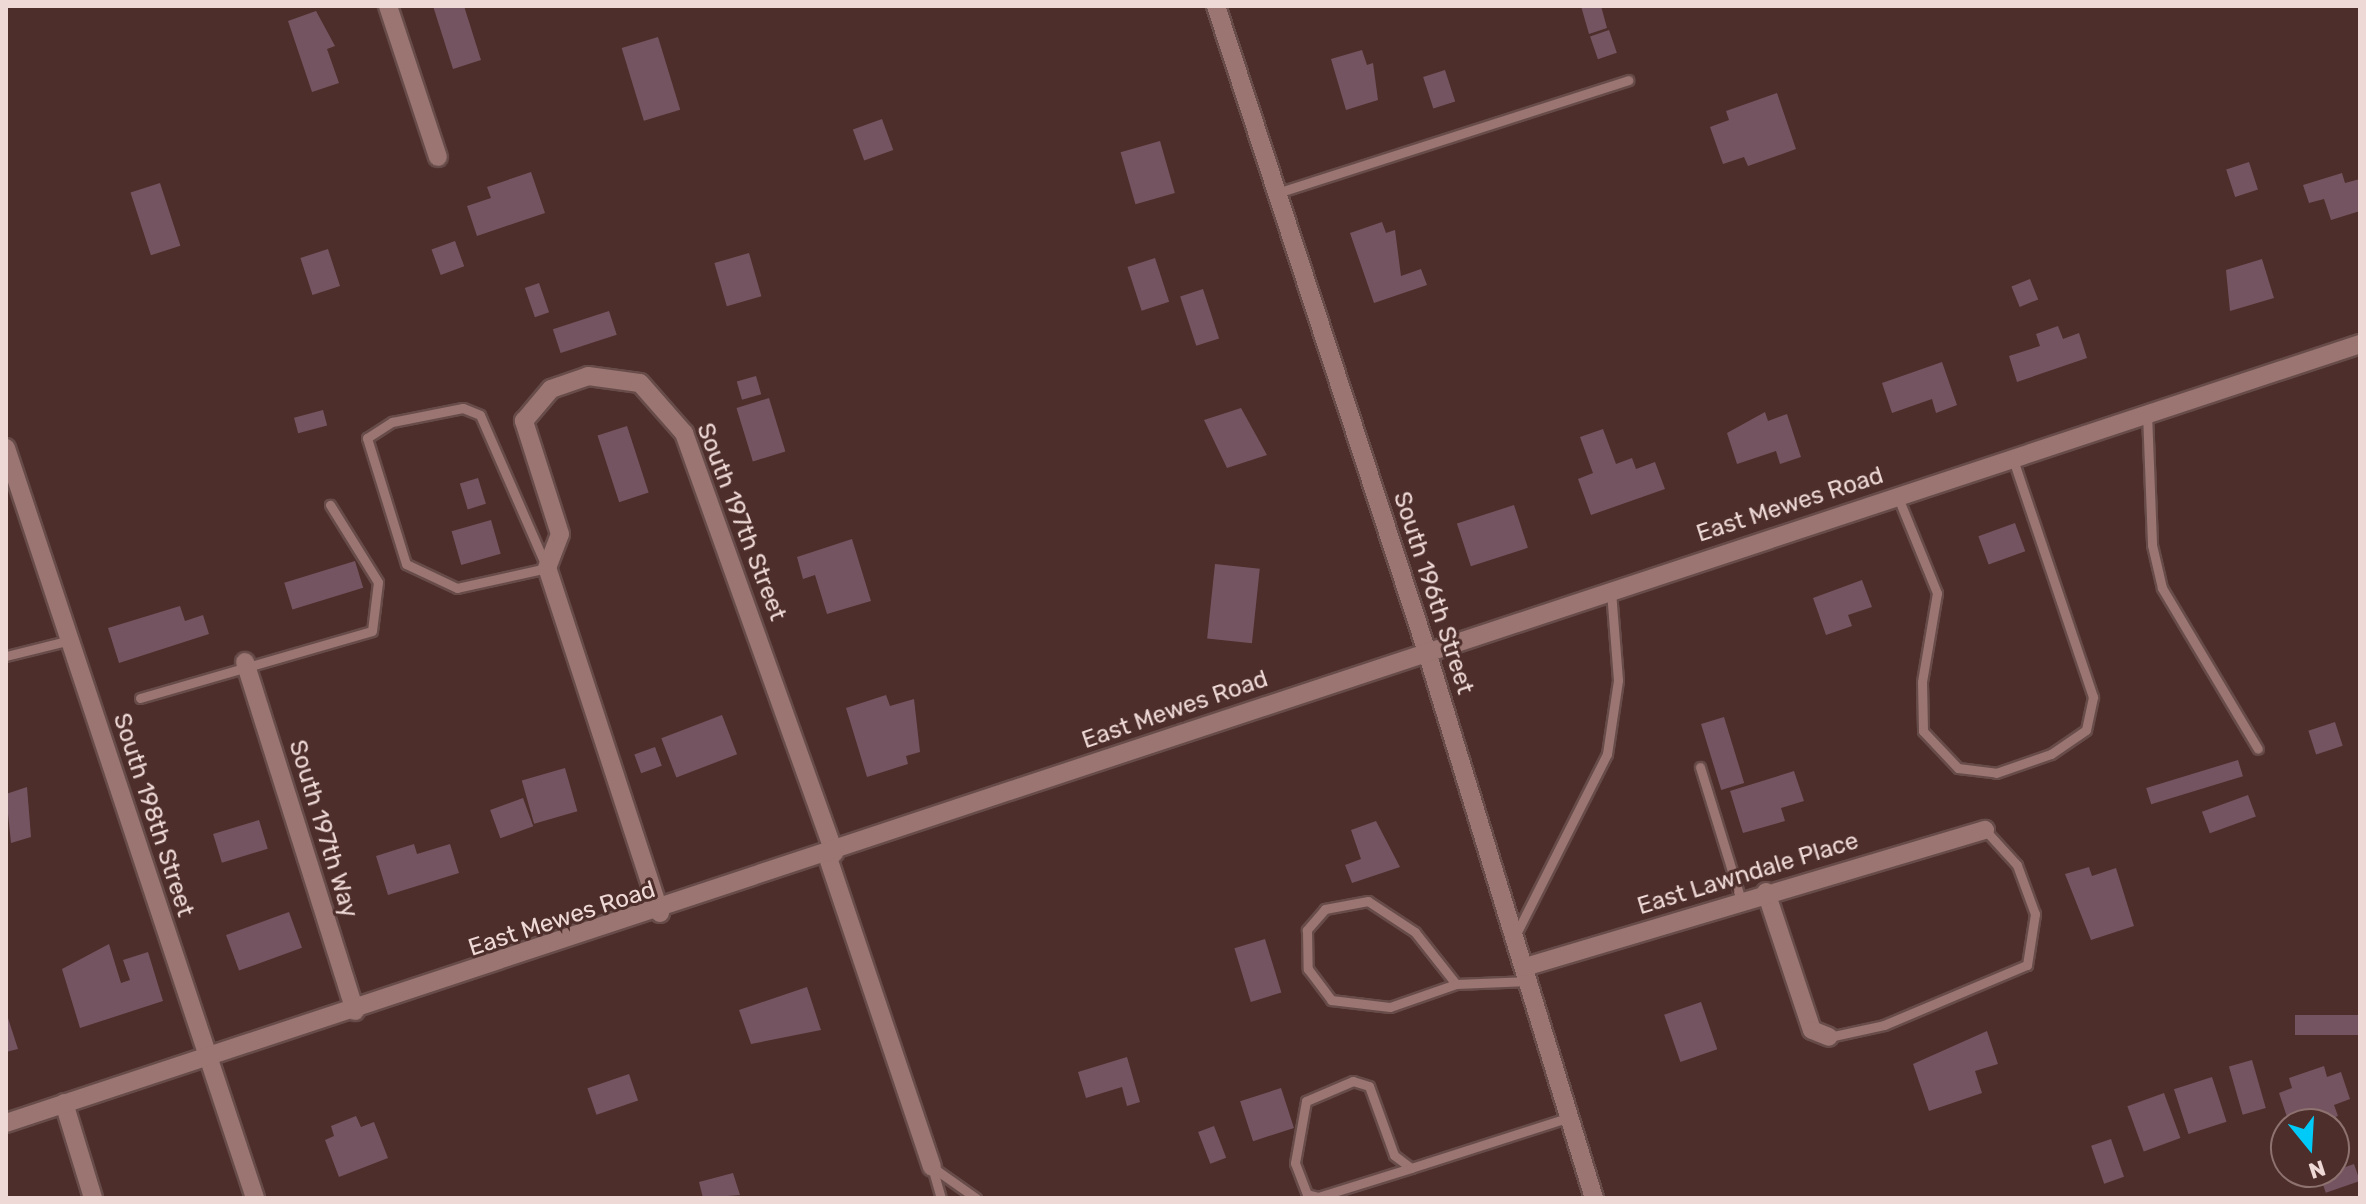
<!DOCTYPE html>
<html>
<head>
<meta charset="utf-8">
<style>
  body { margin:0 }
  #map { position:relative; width:2366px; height:1204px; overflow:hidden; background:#4d2e2b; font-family:Rubik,sans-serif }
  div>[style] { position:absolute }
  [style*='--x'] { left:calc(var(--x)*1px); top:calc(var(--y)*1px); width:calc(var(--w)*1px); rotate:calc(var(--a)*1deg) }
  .building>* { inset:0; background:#755461; transform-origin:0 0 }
  .roads { filter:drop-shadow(2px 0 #674c4a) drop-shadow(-2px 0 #674c4a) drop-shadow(0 2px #674c4a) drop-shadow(0 -2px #674c4a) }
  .lane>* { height:9px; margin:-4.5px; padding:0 4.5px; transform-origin:4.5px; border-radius:4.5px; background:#9a7571 }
  .street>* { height:18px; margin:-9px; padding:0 9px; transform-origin:9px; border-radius:9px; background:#9a7571 }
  span { translate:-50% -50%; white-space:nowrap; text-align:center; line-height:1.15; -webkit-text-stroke:6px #4d2e2b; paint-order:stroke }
  .street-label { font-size:24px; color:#eed9d7 }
  .frame { position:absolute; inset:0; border:8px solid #eed9d7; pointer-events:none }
  .north { position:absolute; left:2270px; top:1108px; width:80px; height:80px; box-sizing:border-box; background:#4d2e2b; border:2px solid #8d7270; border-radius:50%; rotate:162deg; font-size:22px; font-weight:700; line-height:32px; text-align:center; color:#eed9d7 }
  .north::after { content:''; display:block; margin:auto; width:28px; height:36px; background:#00cbf8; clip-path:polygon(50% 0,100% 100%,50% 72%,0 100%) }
</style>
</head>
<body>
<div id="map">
  <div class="building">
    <i style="clip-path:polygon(433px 6px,464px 6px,481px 60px,453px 69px)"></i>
    <i style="clip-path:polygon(1581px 6px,1601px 6px,1607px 28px,1589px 34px)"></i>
    <i style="clip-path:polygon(316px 11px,335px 46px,327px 49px,339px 83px,312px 92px,288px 21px)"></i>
    <i style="left:1609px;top:30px;width:24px;height:20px;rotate:71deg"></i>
    <i style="left:658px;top:37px;width:76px;height:38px;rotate:73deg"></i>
    <i style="clip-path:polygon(1362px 50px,1367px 65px,1373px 63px,1378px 100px,1346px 110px,1331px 59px)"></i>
    <i style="left:1445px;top:70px;width:33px;height:23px;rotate:72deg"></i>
    <i style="clip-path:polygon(1777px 93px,1796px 149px,1748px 166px,1744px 157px,1723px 164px,1710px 127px,1729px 120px,1726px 111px)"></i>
    <i style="left:882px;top:119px;width:33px;height:31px;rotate:70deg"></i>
    <i style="left:1160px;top:141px;width:54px;height:41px;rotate:74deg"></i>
    <i style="left:2249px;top:162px;width:29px;height:24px;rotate:72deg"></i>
    <i style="clip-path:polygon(531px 172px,545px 213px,477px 236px,467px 206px,491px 198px,487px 187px)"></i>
    <i style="clip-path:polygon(2342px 173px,2345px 183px,2360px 179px,2360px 211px,2331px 220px,2324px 199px,2309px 203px,2303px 185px)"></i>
    <i style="left:160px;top:183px;width:66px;height:31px;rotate:72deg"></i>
    <i style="clip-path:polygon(1382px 222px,1386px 233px,1395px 230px,1401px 276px,1421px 269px,1427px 285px,1374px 303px,1350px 233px)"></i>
    <i style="left:455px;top:241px;width:27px;height:25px;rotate:70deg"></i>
    <i style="left:328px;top:249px;width:39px;height:29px;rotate:72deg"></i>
    <i style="left:749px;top:253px;width:45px;height:36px;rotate:74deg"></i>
    <i style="left:1155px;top:258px;width:46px;height:29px;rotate:72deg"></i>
    <i style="clip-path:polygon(2262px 259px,2274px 298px,2230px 311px,2226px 270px)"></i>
    <i style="left:2030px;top:279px;width:22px;height:20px;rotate:68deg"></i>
    <i style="left:539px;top:283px;width:31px;height:15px;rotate:71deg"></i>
    <i style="left:1203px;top:289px;width:52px;height:24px;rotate:72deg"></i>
    <i style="left:609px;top:311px;width:25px;height:59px;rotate:72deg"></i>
    <i style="clip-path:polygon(2058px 326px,2063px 339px,2079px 333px,2087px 358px,2017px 382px,2009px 356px,2040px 346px,2036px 334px)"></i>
    <i style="clip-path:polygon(1942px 362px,1957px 405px,1936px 413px,1932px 399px,1892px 413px,1882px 383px)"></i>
    <i style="left:756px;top:376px;width:19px;height:20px;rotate:74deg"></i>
    <i style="left:769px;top:398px;width:56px;height:34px;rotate:73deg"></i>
    <i style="clip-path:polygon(1241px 408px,1267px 455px,1227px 468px,1204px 420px)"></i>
    <i style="left:323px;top:410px;width:16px;height:30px;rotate:75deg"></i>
    <i style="clip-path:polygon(1765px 412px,1768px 421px,1787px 414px,1801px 457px,1780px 464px,1776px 451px,1737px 464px,1727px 433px)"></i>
    <i style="left:627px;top:426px;width:70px;height:31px;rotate:72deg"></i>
    <i style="clip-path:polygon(1603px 429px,1616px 464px,1632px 458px,1636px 469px,1655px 462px,1665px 489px,1591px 515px,1578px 479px,1593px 473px,1580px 437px)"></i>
    <i style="left:478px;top:478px;width:27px;height:19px;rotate:73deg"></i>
    <i style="left:1514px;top:505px;width:45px;height:60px;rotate:72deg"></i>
    <i style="left:491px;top:520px;width:35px;height:41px;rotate:74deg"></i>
    <i style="left:2015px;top:523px;width:30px;height:39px;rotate:70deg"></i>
    <i style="clip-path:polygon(852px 539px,871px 601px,827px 614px,815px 575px,803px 579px,797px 557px)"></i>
    <i style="left:355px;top:561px;width:28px;height:74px;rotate:73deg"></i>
    <i style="left:1215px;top:564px;width:45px;height:75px;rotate:6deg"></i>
    <i style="clip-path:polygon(1862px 580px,1872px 607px,1848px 615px,1852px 626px,1826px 635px,1813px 598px)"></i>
    <i style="clip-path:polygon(180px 606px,185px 621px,203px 615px,209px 634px,119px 663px,108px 628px)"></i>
    <i style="clip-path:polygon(886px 695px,890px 706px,914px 699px,920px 752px,906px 756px,908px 764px,867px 777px,846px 708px)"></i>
    <i style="left:722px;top:715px;width:42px;height:65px;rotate:69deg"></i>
    <i style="left:1724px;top:717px;width:69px;height:24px;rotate:73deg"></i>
    <i style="left:2335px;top:722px;width:25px;height:28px;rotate:72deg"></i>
    <i style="left:655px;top:747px;width:20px;height:22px;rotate:70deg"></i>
    <i style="left:2238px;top:760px;width:17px;height:96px;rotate:73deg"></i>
    <i style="left:565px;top:768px;width:45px;height:45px;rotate:74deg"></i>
    <i style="clip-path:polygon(1794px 771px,1804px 801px,1781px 808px,1785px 821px,1743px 833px,1730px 791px)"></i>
    <i style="clip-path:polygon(27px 787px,31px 837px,11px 843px,6px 794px)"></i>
    <i style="left:2248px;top:795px;width:23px;height:49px;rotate:70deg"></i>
    <i style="left:523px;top:798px;width:30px;height:35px;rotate:70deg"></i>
    <i style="left:259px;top:820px;width:30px;height:48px;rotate:73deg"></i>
    <i style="clip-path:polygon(1376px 821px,1400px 867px,1352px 883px,1345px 865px,1361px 859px,1351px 830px)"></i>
    <i style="clip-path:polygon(414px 844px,417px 854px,450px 844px,459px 873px,388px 895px,376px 856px)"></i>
    <i style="clip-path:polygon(2089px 867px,2092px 876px,2116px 868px,2134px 926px,2091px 940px,2065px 874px)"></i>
    <i style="left:289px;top:912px;width:38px;height:67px;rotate:70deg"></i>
    <i style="left:1265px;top:939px;width:56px;height:32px;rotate:73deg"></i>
    <i style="clip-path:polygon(109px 944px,121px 983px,130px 980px,123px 960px,148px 952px,163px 1001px,80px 1028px,62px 969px)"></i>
    <i style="clip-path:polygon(807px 987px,821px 1030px,751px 1044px,739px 1010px)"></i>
    <i style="left:1701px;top:1002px;width:50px;height:39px;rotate:71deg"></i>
    <i style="clip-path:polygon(6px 1012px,18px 1049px,6px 1052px)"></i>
    <i style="left:2360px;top:1015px;width:20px;height:65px;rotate:90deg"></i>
    <i style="clip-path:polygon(1987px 1031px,1998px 1064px,1975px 1071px,1982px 1093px,1929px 1111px,1913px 1064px)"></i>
    <i style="clip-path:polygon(1127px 1057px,1140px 1102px,1127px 1106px,1122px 1087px,1086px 1098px,1078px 1072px)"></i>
    <i style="left:2252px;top:1060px;width:50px;height:24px;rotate:74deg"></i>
    <i style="clip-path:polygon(2324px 1066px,2327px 1077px,2341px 1072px,2350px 1099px,2334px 1105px,2338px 1116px,2317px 1123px,2313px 1112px,2288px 1120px,2279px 1093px,2292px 1088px,2289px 1078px)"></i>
    <i style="left:629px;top:1074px;width:28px;height:44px;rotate:71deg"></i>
    <i style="left:2212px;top:1077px;width:47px;height:40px;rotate:72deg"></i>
    <i style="left:1281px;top:1088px;width:42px;height:43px;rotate:72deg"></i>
    <i style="left:2164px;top:1093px;width:48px;height:39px;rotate:70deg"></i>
    <i style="clip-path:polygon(356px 1116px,361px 1127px,374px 1122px,388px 1158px,339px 1177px,325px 1140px,334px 1136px,331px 1126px)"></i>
    <i style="left:1214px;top:1126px;width:34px;height:17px;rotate:69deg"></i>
    <i style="left:2111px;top:1139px;width:40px;height:21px;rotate:71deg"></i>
    <i style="left:2354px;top:1164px;width:18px;height:36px;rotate:71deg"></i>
    <i style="clip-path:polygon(733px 1173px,740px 1195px,703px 1198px,699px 1182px)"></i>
  </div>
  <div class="roads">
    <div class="lane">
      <i style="--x:1277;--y:193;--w:369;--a:-17.8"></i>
      <i style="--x:463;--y:408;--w:18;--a:22"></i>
      <i style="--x:480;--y:415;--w:167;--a:66.4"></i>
      <i style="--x:547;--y:568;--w:92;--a:167.5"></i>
      <i style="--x:457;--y:588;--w:56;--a:-154.8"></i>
      <i style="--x:406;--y:564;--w:132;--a:-107.2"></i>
      <i style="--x:367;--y:438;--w:30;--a:-33"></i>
      <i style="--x:392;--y:422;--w:72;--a:-11.2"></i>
      <i style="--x:2147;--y:413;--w:132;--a:87.8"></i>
      <i style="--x:2152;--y:545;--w:44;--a:76.9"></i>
      <i style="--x:2162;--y:588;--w:187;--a:59.2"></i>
      <i style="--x:1897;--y:495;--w:106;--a:67.8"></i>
      <i style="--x:1937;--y:593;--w:90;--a:99.6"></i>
      <i style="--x:1922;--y:682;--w:49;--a:88.8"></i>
      <i style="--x:1923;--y:731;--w:51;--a:46.6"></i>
      <i style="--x:1958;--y:768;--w:38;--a:7"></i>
      <i style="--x:1996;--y:773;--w:58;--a:-19.1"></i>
      <i style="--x:2051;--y:754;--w:42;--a:-34.4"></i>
      <i style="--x:2086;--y:730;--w:34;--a:-78"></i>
      <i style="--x:2093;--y:697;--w:251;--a:-108.6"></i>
      <i style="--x:6;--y:656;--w:66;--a:-14"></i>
      <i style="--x:140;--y:698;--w:241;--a:-16.1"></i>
      <i style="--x:372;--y:631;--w:49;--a:-83"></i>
      <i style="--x:378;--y:582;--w:91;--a:-121.9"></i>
      <i style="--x:1700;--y:767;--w:139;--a:72.9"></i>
      <i style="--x:1515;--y:936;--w:204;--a:-63.2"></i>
      <i style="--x:1607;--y:754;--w:75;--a:-81.5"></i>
      <i style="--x:1618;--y:680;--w:88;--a:-94.5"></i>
      <i style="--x:1456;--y:984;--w:66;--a:-128.3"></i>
      <i style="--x:1415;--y:932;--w:56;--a:-146.6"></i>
      <i style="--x:1368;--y:901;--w:44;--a:169.5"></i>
      <i style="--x:1325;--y:909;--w:28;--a:131"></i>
      <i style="--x:1307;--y:930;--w:39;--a:89"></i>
      <i style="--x:1308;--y:969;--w:39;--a:53"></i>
      <i style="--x:1331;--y:1000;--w:59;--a:6.8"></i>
      <i style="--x:1390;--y:1007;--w:70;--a:-19.2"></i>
      <i style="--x:1456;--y:984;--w:73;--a:-2.4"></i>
      <i style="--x:1829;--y:1037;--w:56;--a:-12.3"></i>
      <i style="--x:1884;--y:1025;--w:155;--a:-22.8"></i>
      <i style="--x:2027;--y:965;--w:52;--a:-81.1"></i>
      <i style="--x:2035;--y:914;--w:52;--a:-110.2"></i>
      <i style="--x:2017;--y:865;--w:47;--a:-132.4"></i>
      <i style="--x:932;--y:1167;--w:54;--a:35.2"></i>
      <i style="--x:932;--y:1167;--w:32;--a:74"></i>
      <i style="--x:1411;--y:1168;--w:21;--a:-143"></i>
      <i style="--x:1394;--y:1155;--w:73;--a:-109.9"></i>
      <i style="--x:1369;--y:1086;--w:17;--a:-163"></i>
      <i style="--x:1353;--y:1081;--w:51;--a:156.9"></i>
      <i style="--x:1306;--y:1101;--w:63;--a:100.1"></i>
      <i style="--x:1295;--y:1163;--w:33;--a:69"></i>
      <i style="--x:1307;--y:1194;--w:11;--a:15"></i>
      <i style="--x:1318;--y:1197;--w:97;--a:-17.3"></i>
      <i style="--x:1411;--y:1168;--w:167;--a:-17.8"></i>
    </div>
    <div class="street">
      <i style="--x:388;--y:6;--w:159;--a:71.7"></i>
      <i style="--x:1216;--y:6;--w:676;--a:71.91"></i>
      <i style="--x:1426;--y:649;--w:574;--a:72.99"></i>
      <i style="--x:6;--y:448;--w:790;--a:71.63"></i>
      <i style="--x:245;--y:662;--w:366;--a:72.5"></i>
      <i style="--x:827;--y:855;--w:329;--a:71.4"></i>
      <i style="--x:1766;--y:892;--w:145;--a:71.6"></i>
      <i style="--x:1812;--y:1030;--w:18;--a:22"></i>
      <i style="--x:660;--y:913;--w:363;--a:-108.1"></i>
      <i style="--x:547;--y:568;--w:36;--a:-69"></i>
      <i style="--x:560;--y:534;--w:119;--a:-107.7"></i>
      <i style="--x:524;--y:421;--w:42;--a:-49.8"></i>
      <i style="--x:551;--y:389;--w:39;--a:-19"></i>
      <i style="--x:588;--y:376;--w:52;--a:7.7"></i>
      <i style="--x:640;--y:383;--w:67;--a:48.7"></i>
      <i style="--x:684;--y:433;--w:446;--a:70.3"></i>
      <i style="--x:1525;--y:967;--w:480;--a:-16.6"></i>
      <i style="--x:64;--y:1103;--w:99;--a:73"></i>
      <i style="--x:6;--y:1123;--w:2480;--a:-18.31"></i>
    </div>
  </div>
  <div class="street-label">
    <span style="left:1790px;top:505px;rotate:-18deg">East Mewes Road</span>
    <span style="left:741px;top:522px;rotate:69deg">South 197th Street</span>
    <span style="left:1433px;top:593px;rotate:72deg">South 196th Street</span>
    <span style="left:1175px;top:710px;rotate:-19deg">East Mewes Road</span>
    <span style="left:153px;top:815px;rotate:72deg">South 198th Street</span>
    <span style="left:323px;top:829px;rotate:73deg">South 197th Way</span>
    <span style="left:1748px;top:874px;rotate:-17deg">East Lawndale Place</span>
    <span style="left:562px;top:919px;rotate:-18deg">East Mewes Road</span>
  </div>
  <div class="frame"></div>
  <div class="north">N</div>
</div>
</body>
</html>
